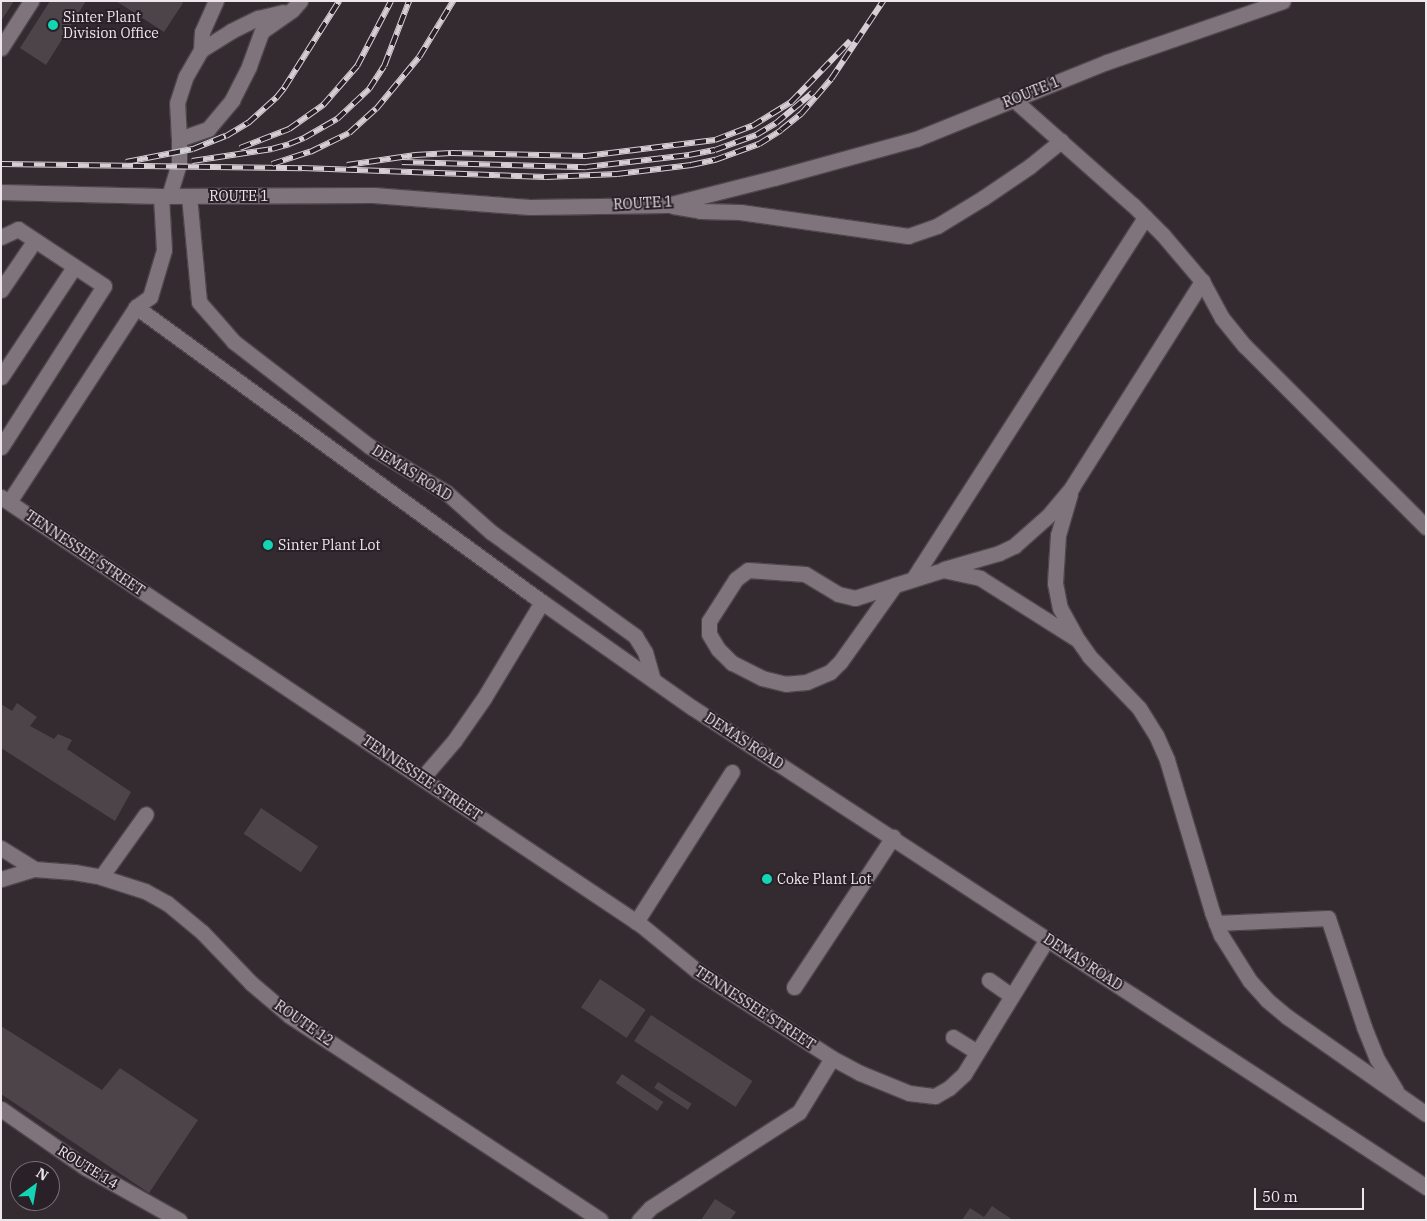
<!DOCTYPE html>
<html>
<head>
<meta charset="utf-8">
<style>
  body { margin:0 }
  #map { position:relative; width:1427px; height:1221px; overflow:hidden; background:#342b31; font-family:"IBM Plex Serif",serif }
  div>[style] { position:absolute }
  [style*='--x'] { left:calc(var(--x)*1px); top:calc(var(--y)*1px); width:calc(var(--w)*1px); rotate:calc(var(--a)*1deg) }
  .building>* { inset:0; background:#4d444a; transform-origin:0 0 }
  .roads { filter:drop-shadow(1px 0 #4e464b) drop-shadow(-1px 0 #4e464b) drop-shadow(0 1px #4e464b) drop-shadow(0 -1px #4e464b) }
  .minor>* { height:15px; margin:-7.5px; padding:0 7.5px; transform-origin:7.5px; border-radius:7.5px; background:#7f747c }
  .rail>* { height:5.5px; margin-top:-2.75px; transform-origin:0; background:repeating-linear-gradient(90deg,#2a2128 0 11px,#d5cfd3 0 22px); box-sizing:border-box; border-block:1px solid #d5cfd3 }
  .dots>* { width:14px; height:14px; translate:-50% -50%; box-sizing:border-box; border:2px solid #2a2128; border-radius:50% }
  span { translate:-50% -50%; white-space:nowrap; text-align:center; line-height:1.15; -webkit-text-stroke:4px #2a2128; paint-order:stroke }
  .poi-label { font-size:14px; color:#ede7eb }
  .left { translate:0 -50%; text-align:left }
  .street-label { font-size:14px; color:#ede7eb }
  .frame { position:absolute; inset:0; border:2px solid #ede7eb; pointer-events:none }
  .north { position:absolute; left:10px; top:1161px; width:50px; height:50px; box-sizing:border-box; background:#2a2128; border:1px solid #787076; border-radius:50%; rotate:32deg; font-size:14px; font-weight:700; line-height:20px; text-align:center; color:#ede7eb }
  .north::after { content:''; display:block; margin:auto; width:18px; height:22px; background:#14d5b3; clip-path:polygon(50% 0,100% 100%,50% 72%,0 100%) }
  .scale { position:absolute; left:1254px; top:1188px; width:110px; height:22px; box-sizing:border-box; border:2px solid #ede7eb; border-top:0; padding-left:6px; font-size:15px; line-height:18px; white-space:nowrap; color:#ede7eb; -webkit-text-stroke:4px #2a2128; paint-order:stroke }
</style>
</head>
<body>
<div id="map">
  <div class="building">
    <i style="clip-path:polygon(1px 1px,14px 1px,1px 21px)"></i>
    <i style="clip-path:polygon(50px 1px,86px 1px,46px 65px,20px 48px)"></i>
    <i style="clip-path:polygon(116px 1px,181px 1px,183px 3px,164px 32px)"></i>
    <i style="clip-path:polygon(17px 703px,37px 717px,30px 726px,54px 739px,58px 734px,72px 740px,67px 749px,131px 792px,115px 821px,1px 748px,1px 704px,12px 711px)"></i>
    <i style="left:261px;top:808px;width:69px;height:31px;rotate:34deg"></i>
    <i style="left:600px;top:979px;width:55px;height:34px;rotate:34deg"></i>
    <i style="left:651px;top:1015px;width:121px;height:31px;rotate:33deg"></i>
    <i style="clip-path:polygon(1px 1026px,102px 1090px,120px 1068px,198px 1120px,149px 1193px,1px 1094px)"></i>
    <i style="left:622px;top:1074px;width:50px;height:11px;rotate:34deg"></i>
    <i style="left:658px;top:1082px;width:40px;height:7px;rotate:33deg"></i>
    <i style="clip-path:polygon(715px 1199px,736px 1212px,730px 1220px,701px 1220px)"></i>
    <i style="clip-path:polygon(992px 1206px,1013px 1220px,962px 1220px,970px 1208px,984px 1217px)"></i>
  </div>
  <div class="roads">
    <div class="minor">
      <i style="--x:1;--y:48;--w:56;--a:-57.4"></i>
      <i style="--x:201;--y:50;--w:18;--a:-87"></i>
      <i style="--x:202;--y:32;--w:34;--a:-66"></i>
      <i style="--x:1013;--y:99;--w:160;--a:41.5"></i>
      <i style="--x:1133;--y:205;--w:42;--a:45"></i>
      <i style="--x:1163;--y:235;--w:60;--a:49.7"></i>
      <i style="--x:1202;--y:281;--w:42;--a:61.6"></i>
      <i style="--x:1222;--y:318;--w:36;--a:51"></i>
      <i style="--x:1245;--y:346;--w:256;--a:45"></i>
      <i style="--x:179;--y:139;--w:36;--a:-93"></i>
      <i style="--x:177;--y:103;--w:28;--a:-72"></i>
      <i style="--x:186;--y:76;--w:30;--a:-60"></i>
      <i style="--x:201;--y:50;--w:36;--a:-32"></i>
      <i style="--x:231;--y:31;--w:30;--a:-26"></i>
      <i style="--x:258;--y:18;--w:26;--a:-13"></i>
      <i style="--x:1;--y:192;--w:160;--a:1.4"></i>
      <i style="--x:161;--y:196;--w:212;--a:-0.3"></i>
      <i style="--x:373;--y:195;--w:157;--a:4.4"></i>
      <i style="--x:530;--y:207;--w:137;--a:-0.8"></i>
      <i style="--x:667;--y:205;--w:110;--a:-14.2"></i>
      <i style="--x:774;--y:178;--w:147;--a:-15.4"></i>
      <i style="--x:916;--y:139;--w:206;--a:-22"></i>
      <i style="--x:1107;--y:62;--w:186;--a:-19.1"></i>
      <i style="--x:169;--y:196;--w:34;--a:-73"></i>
      <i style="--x:179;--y:163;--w:24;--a:-90"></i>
      <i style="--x:179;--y:139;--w:31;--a:-19"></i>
      <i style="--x:208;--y:129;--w:38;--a:-50"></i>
      <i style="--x:232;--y:100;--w:38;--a:-63"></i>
      <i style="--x:249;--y:66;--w:37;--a:-70"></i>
      <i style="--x:262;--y:31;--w:37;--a:-35"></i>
      <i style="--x:292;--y:10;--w:12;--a:-48"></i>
      <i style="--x:189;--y:196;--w:106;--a:84.6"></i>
      <i style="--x:199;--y:302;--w:53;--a:48.8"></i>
      <i style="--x:234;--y:342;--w:170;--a:37.6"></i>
      <i style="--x:369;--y:446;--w:91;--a:31.1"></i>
      <i style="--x:447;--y:493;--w:59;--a:41.6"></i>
      <i style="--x:491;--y:532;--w:178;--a:35.8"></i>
      <i style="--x:635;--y:636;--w:19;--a:58"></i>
      <i style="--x:645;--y:652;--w:29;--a:74"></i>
      <i style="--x:673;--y:206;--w:27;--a:10"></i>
      <i style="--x:700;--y:211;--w:40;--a:1.4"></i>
      <i style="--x:740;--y:212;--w:170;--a:8.1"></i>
      <i style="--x:908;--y:236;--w:31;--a:-19"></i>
      <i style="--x:937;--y:226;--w:54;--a:-31.3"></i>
      <i style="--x:983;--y:198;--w:57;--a:-34.2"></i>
      <i style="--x:1030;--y:166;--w:40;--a:-39"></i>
      <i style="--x:1;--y:237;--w:19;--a:-25"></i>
      <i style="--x:18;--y:229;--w:103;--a:33.5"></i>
      <i style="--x:104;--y:286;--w:191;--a:122.6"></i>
      <i style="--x:1;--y:290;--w:60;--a:-55.8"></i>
      <i style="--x:136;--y:307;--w:17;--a:-36"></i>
      <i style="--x:150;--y:297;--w:49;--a:-73.4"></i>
      <i style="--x:164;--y:250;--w:54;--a:-93.2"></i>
      <i style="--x:1;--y:377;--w:132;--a:-56.4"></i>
      <i style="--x:1070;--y:494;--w:43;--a:106.3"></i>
      <i style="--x:1058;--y:535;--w:48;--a:93.6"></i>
      <i style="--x:1055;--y:583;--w:25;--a:79"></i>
      <i style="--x:1060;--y:608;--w:33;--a:61"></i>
      <i style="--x:1;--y:497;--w:770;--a:33.77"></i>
      <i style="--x:641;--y:925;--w:71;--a:39.3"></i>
      <i style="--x:696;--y:970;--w:162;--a:32.9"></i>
      <i style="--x:832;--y:1058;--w:32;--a:28"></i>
      <i style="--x:860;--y:1073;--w:53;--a:22.2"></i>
      <i style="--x:909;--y:1093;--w:26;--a:7"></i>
      <i style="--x:935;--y:1096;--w:16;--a:-30"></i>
      <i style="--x:949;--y:1088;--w:21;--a:-43"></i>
      <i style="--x:964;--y:1074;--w:158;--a:-58.4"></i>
      <i style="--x:9;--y:502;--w:233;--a:-56.9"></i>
      <i style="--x:136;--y:307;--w:502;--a:36"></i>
      <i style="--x:542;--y:602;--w:184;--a:35.1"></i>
      <i style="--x:693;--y:708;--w:876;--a:33.16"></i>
      <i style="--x:944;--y:569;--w:57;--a:-16.2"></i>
      <i style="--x:999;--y:553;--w:17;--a:-25"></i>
      <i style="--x:1014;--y:546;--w:45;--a:-41.4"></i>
      <i style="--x:1048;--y:516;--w:38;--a:-50"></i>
      <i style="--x:1072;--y:487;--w:244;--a:-57.7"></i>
      <i style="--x:913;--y:579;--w:430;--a:-57.3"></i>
      <i style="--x:895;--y:585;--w:95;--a:125.5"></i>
      <i style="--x:840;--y:662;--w:14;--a:135"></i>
      <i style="--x:830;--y:672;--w:25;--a:157"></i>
      <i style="--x:807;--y:682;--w:21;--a:175"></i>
      <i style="--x:786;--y:684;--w:25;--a:-166"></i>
      <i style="--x:762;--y:678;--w:34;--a:-153"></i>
      <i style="--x:732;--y:663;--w:20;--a:-135"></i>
      <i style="--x:718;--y:649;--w:17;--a:-121"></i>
      <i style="--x:709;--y:634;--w:13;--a:-90"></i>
      <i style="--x:709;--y:621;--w:50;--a:-57.3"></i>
      <i style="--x:736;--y:579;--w:15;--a:-37"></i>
      <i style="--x:748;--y:570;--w:57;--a:4"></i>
      <i style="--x:805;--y:574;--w:39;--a:31"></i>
      <i style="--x:838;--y:594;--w:17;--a:13"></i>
      <i style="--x:855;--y:598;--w:42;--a:-18"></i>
      <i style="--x:895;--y:585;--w:50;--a:-17.4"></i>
      <i style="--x:943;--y:570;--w:38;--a:12"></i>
      <i style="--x:980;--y:578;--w:116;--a:32.3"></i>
      <i style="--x:1078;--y:640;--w:19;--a:55"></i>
      <i style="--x:1089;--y:656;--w:72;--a:46.1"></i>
      <i style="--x:1139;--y:708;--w:32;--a:58"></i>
      <i style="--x:1156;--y:735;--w:27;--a:66"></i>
      <i style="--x:1167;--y:760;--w:159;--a:73.5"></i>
      <i style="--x:1212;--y:912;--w:25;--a:69"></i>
      <i style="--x:1221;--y:935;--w:54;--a:57.8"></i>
      <i style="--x:1250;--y:981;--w:25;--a:48"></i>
      <i style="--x:1267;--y:1000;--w:25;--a:40"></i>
      <i style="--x:1286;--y:1016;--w:171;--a:35"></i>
      <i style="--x:423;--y:777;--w:48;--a:-49.3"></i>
      <i style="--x:454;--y:741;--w:52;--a:-55.1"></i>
      <i style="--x:484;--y:698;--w:112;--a:-58.9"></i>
      <i style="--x:1;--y:848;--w:39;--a:32"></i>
      <i style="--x:101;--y:877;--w:77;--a:-54.5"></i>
      <i style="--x:1;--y:879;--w:34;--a:-17"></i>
      <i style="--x:34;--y:869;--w:40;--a:4.3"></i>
      <i style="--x:74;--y:872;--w:27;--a:10"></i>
      <i style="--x:101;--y:877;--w:46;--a:17.7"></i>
      <i style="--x:145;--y:891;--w:25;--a:29"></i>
      <i style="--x:167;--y:903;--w:45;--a:39.6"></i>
      <i style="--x:202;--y:932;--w:71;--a:46.1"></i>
      <i style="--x:251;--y:983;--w:51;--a:40.2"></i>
      <i style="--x:290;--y:1016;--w:371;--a:33.3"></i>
      <i style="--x:636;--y:922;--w:178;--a:-57.4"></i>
      <i style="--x:1216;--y:923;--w:112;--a:-2.6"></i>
      <i style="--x:1328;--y:918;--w:115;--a:71.7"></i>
      <i style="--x:1364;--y:1027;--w:35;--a:68"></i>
      <i style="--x:1377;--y:1059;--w:37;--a:59"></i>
      <i style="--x:989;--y:980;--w:28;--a:35"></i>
      <i style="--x:794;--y:987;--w:180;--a:-56.6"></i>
      <i style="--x:953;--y:1037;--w:28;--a:32"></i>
      <i style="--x:1;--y:1109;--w:103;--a:34.8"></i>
      <i style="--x:86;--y:1168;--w:107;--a:29.2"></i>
      <i style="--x:639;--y:1220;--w:16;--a:-47"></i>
      <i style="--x:650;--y:1208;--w:177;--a:-32.8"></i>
      <i style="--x:799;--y:1112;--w:63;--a:-58.6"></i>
    </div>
  </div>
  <div class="rail">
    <i style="--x:240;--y:148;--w:53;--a:-21.2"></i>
    <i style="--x:289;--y:129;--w:42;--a:-35.2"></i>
    <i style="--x:323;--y:105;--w:52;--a:-48.9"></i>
    <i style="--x:357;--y:66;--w:73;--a:-62.4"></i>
    <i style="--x:192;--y:161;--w:81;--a:-8.5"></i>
    <i style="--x:272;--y:149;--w:18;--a:-16"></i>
    <i style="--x:289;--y:144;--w:16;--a:-22"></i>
    <i style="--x:304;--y:138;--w:38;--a:-30"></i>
    <i style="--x:337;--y:119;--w:44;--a:-43.2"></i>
    <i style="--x:369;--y:89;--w:27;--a:-57"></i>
    <i style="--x:384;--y:66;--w:70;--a:-69"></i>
    <i style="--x:126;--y:162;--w:68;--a:-11"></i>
    <i style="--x:193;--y:149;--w:35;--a:-22"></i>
    <i style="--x:226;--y:136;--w:26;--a:-31"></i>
    <i style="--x:248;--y:123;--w:38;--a:-42"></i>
    <i style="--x:276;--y:98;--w:13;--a:-51"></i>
    <i style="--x:284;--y:88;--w:103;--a:-57.7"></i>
    <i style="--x:402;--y:162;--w:184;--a:1.6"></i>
    <i style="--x:586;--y:167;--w:104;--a:-6.6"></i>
    <i style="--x:689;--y:155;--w:26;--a:-11"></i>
    <i style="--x:715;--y:150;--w:44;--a:-20.1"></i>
    <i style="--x:756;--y:135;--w:23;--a:-31"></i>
    <i style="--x:776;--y:123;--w:47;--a:-39.8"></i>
    <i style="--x:1;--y:164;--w:301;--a:0.8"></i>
    <i style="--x:302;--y:168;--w:244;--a:2.1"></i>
    <i style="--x:546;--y:177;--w:71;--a:-2.4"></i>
    <i style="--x:617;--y:174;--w:75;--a:-6.9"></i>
    <i style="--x:691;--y:165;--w:25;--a:-12"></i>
    <i style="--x:715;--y:160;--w:47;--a:-20"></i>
    <i style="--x:759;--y:144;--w:26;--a:-32"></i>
    <i style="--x:781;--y:130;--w:26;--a:-39"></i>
    <i style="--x:801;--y:114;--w:46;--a:-49.4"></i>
    <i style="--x:831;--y:79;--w:94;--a:-56.3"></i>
    <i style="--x:272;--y:164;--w:40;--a:-18"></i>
    <i style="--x:310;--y:152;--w:43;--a:-26"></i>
    <i style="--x:349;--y:133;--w:36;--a:-42"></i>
    <i style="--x:376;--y:109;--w:67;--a:-50.4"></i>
    <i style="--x:419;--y:57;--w:66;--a:-58.7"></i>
    <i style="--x:347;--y:165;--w:69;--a:-8.4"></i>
    <i style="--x:415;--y:155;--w:36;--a:-3"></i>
    <i style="--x:451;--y:153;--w:135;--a:1.3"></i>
    <i style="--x:586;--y:156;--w:130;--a:-7.1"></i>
    <i style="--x:715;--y:140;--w:40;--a:-21"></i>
    <i style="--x:752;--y:126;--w:46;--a:-31.6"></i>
    <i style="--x:791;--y:102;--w:85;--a:-46"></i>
  </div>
  <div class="dots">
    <i style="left:53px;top:25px;background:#14d5b3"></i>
    <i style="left:268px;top:545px;background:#14d5b3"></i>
    <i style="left:767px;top:879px;background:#14d5b3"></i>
  </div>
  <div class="poi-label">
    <span class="left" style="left:63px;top:25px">Sinter Plant<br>Division Office</span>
    <span class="left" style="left:278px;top:545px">Sinter Plant Lot</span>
    <span class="left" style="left:777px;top:879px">Coke Plant Lot</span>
  </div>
  <div class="street-label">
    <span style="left:1031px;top:92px;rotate:-22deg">ROUTE 1</span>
    <span style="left:239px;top:196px">ROUTE 1</span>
    <span style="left:643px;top:203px;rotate:-3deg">ROUTE 1</span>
    <span style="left:412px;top:473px;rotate:32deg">DEMAS ROAD</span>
    <span style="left:85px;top:553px;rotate:34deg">TENNESSEE STREET</span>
    <span style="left:744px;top:741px;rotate:33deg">DEMAS ROAD</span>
    <span style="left:422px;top:778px;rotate:34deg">TENNESSEE STREET</span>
    <span style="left:1083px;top:962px;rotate:33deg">DEMAS ROAD</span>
    <span style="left:755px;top:1008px;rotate:33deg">TENNESSEE STREET</span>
    <span style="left:304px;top:1023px;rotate:35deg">ROUTE 12</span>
    <span style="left:88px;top:1167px;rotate:32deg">ROUTE 14</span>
  </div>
  <div class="frame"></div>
  <div class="north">N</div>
  <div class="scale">50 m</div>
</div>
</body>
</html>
